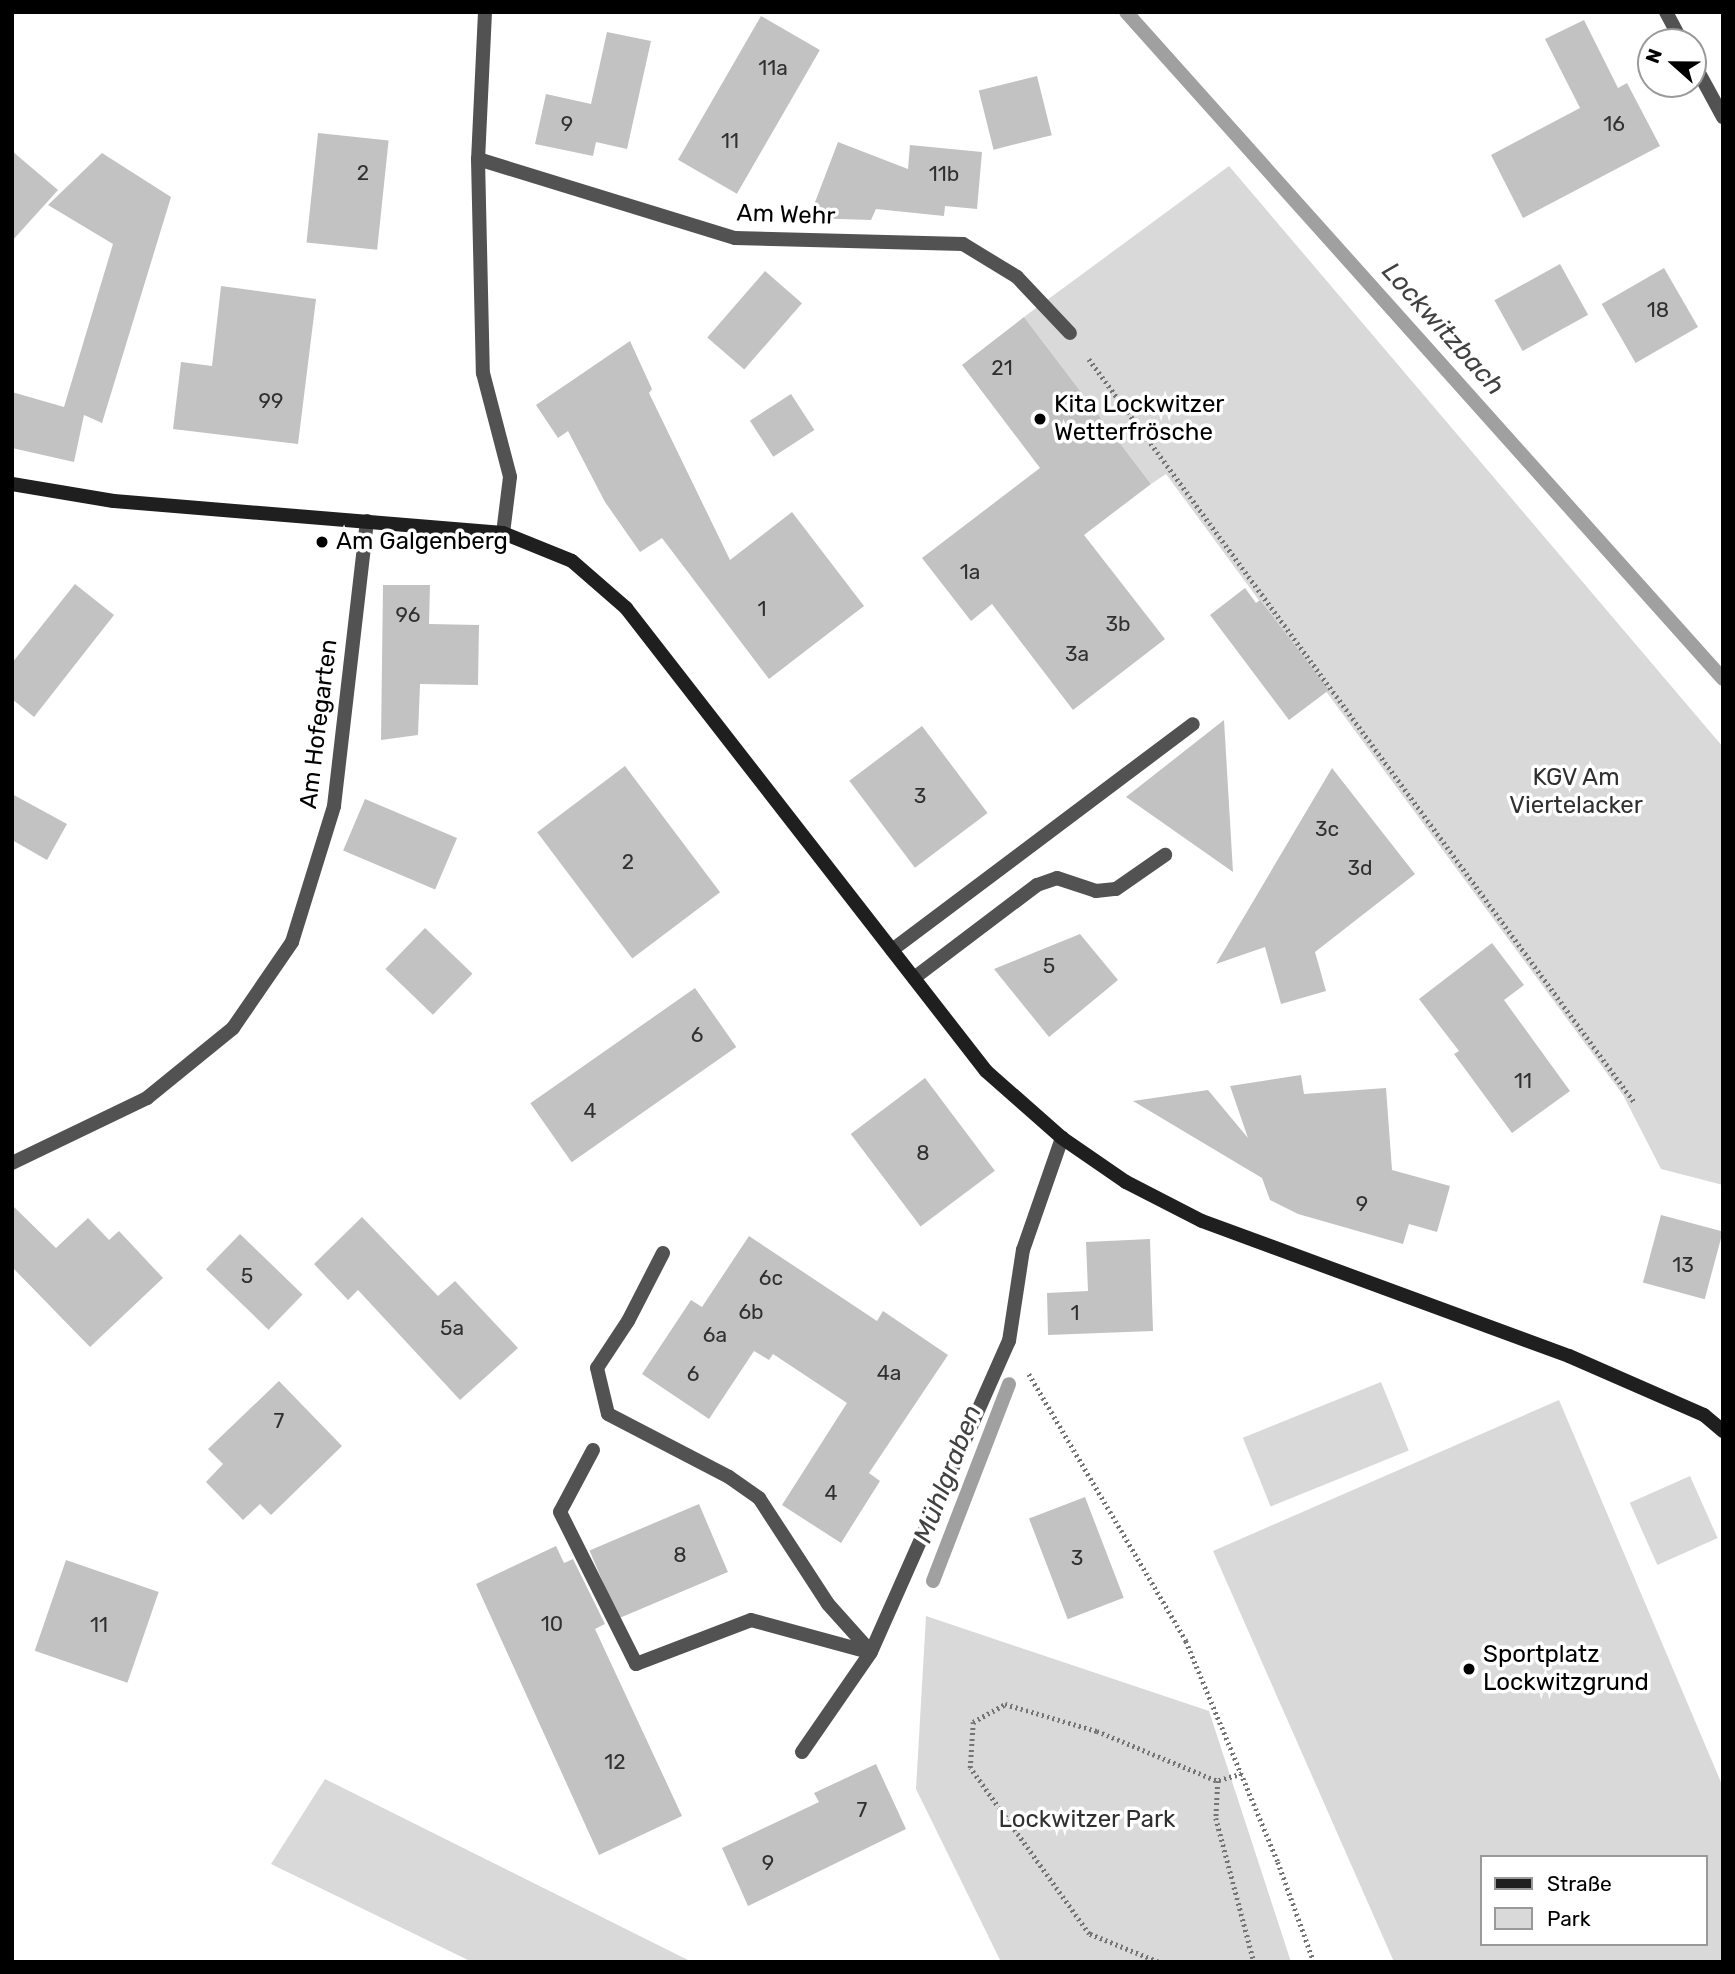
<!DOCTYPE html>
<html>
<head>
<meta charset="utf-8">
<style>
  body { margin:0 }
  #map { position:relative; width:1735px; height:1974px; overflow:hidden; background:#fff; font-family:Rubik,sans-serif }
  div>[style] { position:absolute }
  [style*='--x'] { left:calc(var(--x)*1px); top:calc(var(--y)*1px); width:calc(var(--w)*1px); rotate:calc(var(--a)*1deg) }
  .green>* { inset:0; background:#d9d9d9; transform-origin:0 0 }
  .stream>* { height:14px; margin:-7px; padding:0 7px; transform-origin:7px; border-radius:7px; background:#a0a0a0 }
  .building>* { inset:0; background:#c2c2c2; transform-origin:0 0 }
  .path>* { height:4.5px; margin-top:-2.25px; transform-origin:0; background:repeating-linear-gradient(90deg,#747474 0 2px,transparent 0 5.5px) }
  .service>* { height:14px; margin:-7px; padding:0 7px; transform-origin:7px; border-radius:7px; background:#525252 }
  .minor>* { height:14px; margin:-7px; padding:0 7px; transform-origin:7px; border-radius:7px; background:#525252 }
  .secondary>* { height:14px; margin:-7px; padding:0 7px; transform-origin:7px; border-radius:7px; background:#1f1f1f }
  .dots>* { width:19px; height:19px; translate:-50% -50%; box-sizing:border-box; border:4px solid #fff; border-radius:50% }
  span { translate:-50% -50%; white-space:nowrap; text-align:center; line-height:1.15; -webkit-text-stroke:7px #fff; paint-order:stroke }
  .number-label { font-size:21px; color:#303030 }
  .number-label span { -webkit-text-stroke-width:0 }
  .street-label { font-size:24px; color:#000 }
  .poi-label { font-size:24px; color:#000 }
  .left { translate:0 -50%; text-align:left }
  .park-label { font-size:24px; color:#303030 }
  .water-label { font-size:26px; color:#414141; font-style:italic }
  .frame { position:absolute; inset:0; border:14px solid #000; pointer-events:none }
  .legend { position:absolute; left:1480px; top:1855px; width:228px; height:91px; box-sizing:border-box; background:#fff; border:2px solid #999; margin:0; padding:9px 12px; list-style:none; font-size:21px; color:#000 }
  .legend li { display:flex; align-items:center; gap:14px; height:35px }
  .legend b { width:35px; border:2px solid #999 }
  .north { position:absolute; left:1637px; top:28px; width:70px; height:70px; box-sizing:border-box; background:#fff; border:2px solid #999; border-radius:50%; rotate:291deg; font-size:19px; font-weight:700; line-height:28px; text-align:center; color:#000 }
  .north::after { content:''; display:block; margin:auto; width:24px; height:32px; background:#000; clip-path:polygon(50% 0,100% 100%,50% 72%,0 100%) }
</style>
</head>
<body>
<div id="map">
  <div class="green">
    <i style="clip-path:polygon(1229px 166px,1723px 747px,1723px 1185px,1661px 1169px,1623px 1095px,1166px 474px,1151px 484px,1024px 317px)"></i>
    <i style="left:1381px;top:1382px;width:74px;height:149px;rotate:68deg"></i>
    <i style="clip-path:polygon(evenodd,1559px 1400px,1723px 1787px,1723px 1962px,1394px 1962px,1213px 1551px,1559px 1400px,1481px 1857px,1705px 1857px,1705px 1944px,1481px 1944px,1481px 1857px)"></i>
    <i style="left:1690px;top:1476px;width:68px;height:66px;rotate:66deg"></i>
    <i style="clip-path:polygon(926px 1616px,1209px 1711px,1291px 1962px,1001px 1962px,916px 1789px)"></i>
    <i style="clip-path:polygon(325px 1779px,692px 1962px,472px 1962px,271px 1864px)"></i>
  </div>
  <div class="stream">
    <i style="--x:1126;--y:12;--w:895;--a:48.17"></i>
    <i style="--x:933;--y:1581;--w:211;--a:-68.9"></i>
  </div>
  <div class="building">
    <i style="left:761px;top:16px;width:68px;height:166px;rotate:30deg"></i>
    <i style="clip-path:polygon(1584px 20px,1618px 88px,1627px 83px,1660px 146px,1523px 218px,1491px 155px,1580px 108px,1545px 39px)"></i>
    <i style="clip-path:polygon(607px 32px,651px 41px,627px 149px,596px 142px,593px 156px,535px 144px,546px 94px,591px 104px)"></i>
    <i style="left:1037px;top:76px;width:61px;height:60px;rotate:76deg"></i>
    <i style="left:318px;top:133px;width:71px;height:110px;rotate:6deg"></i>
    <i style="clip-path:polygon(838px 142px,908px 169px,910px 145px,982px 152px,977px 209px,945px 206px,944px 216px,876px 209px,871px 220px,809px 218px)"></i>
    <i style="clip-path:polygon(12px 151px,58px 190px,12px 241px)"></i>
    <i style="clip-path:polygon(102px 153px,171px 197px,102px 423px,84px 415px,74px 462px,12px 448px,12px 392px,64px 407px,113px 244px,48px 205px)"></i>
    <i style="left:1560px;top:264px;width:58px;height:75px;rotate:61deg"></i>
    <i style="left:1664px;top:268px;width:68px;height:72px;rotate:60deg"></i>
    <i style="left:765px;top:271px;width:49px;height:88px;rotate:41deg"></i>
    <i style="clip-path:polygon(221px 286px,316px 299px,298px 444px,173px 429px,181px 362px,212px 366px)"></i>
    <i style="clip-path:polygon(1024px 317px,1151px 484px,1084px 535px,1165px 639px,1073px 710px,992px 604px,971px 621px,922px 558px,1040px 468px,962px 365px)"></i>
    <i style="clip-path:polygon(630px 341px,652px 389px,649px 393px,730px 560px,792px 512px,864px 606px,769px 679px,662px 538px,640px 552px,605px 502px,568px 431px,558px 438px,536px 405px)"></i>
    <i style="left:791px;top:394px;width:43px;height:49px;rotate:57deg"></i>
    <i style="clip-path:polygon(75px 584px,114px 615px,34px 717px,12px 699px,12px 663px)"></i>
    <i style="clip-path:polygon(383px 585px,430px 585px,429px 624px,479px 625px,478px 685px,420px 684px,418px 735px,381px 740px)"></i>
    <i style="clip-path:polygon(1245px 588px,1256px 603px,1260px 600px,1329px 690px,1289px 720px,1210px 615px)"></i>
    <i style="clip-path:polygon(1224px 720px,1233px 872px,1126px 797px)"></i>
    <i style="left:922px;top:726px;width:109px;height:91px;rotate:53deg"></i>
    <i style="left:625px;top:766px;width:158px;height:110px;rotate:53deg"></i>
    <i style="clip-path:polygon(1332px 768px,1415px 874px,1315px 952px,1326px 991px,1281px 1004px,1265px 947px,1216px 964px)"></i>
    <i style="clip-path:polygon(12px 794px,67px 824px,47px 860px,12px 840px)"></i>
    <i style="left:365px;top:799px;width:100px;height:56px;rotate:23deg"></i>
    <i style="left:425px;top:928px;width:66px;height:57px;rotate:44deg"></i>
    <i style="clip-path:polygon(1080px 934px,1118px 980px,1049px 1037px,994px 969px)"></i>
    <i style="clip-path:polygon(1492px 943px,1524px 985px,1504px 1000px,1570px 1091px,1512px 1133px,1454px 1054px,1459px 1051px,1419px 999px)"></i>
    <i style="left:695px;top:988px;width:72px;height:201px;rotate:55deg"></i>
    <i style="clip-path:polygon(1301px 1075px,1304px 1094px,1386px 1088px,1392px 1170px,1450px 1186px,1437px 1232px,1409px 1224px,1403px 1244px,1298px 1214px,1270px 1200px,1262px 1178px,1133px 1101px,1208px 1090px,1248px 1138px,1230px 1086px)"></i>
    <i style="left:925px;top:1078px;width:116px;height:93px;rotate:53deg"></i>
    <i style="clip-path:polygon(12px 1205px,56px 1248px,88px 1218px,109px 1240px,119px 1231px,163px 1278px,90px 1347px,12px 1267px)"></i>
    <i style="left:1661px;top:1215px;width:64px;height:70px;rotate:15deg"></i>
    <i style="clip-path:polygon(362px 1217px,438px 1296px,455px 1281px,518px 1348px,460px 1400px,358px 1290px,348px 1300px,314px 1264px)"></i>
    <i style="left:240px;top:1234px;width:87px;height:49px;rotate:44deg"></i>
    <i style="clip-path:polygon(749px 1236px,877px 1321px,883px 1311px,948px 1355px,869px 1473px,880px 1481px,841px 1543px,782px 1505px,847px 1403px,773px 1354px,769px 1360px,754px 1351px,709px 1419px,642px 1374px,691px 1300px,702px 1307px)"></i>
    <i style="clip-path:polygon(1150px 1239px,1153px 1331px,1048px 1335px,1047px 1293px,1088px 1291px,1086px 1242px)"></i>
    <i style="clip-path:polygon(279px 1381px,342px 1446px,271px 1515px,260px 1504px,243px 1520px,206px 1482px,223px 1464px,208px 1449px)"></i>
    <i style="left:1085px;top:1497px;width:108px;height:60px;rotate:69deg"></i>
    <i style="left:699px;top:1504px;width:74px;height:119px;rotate:67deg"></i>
    <i style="clip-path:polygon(556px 1546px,564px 1563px,573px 1559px,605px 1624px,595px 1629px,682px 1816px,599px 1855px,476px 1584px)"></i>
    <i style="left:66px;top:1560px;width:98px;height:96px;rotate:19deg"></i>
    <i style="clip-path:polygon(876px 1764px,906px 1829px,748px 1906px,722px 1848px,819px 1802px,814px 1793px)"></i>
  </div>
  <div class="path">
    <i style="--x:1089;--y:359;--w:923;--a:53.73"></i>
    <i style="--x:1029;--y:1374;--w:310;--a:59.5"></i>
    <i style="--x:1186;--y:1641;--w:239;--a:67.4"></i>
    <i style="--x:1278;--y:1862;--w:106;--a:70.2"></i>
    <i style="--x:1242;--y:1774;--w:25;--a:164"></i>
    <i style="--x:1218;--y:1781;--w:37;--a:93"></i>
    <i style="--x:1216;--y:1818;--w:149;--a:75.2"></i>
    <i style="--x:1158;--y:1962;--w:74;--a:-157.9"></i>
    <i style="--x:1089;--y:1934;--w:204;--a:-125.6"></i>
    <i style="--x:970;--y:1768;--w:46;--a:-86.3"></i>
    <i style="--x:973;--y:1722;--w:37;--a:-29"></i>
    <i style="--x:1005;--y:1704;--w:96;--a:16.4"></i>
    <i style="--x:1097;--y:1731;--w:131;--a:22.5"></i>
  </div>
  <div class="service">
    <i style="--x:892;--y:950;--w:376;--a:-36.9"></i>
    <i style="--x:914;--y:978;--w:154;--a:-37.1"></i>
    <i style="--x:1037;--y:885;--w:21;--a:-19"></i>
    <i style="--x:1057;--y:878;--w:41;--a:18.4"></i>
    <i style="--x:1096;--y:891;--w:20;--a:-6"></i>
    <i style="--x:1116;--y:889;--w:60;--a:-34.8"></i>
    <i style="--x:663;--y:1253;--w:76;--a:117.2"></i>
    <i style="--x:628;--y:1321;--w:56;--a:123.4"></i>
    <i style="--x:597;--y:1368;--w:47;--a:76.6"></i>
    <i style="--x:608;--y:1414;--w:136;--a:27.5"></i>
    <i style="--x:729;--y:1477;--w:37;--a:35"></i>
    <i style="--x:759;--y:1498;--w:126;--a:56.9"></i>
    <i style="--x:828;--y:1604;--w:64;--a:48.1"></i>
    <i style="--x:593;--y:1450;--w:70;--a:118"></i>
    <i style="--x:560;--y:1512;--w:170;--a:63.4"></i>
    <i style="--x:636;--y:1664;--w:123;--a:-20.9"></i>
    <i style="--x:751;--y:1620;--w:122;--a:15.2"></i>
  </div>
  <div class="minor">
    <i style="--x:485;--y:12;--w:147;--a:92.7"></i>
    <i style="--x:478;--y:159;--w:214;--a:88.7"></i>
    <i style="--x:483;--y:373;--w:107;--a:75.4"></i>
    <i style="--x:510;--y:477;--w:56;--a:97.1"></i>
    <i style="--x:1666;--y:12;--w:34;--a:62"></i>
    <i style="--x:1693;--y:62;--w:63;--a:61.4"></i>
    <i style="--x:478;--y:159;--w:269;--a:17.1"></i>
    <i style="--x:735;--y:238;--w:228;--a:1.5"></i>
    <i style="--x:963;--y:244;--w:63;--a:31.4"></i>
    <i style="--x:1017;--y:277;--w:77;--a:46.6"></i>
    <i style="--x:12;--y:1163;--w:150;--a:-25.7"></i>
    <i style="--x:147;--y:1098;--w:111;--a:-39.1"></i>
    <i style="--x:233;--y:1028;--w:104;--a:-55.5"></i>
    <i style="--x:292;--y:942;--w:142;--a:-72.8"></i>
    <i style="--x:334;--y:806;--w:287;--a:-83.4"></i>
    <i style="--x:802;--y:1752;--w:121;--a:-55.4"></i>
    <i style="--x:871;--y:1652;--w:340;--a:-66.1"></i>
    <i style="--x:1009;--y:1341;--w:92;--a:-81.3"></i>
    <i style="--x:1023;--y:1250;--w:119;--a:-70.8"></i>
  </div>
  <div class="secondary">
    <i style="--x:12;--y:484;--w:103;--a:9.5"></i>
    <i style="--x:114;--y:501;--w:390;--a:4.7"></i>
    <i style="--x:503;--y:533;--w:74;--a:22.1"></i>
    <i style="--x:572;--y:561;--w:72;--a:41"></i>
    <i style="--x:626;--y:608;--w:586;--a:52.13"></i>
    <i style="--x:986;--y:1071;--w:101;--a:41.4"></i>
    <i style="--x:1062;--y:1138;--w:78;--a:34.5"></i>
    <i style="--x:1126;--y:1182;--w:85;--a:27.2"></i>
    <i style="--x:1202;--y:1221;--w:391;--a:20.2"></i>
    <i style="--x:1569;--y:1356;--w:147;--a:23.6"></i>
    <i style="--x:1704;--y:1415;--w:25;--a:40"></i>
  </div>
  <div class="dots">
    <i style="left:1040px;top:419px;background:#000"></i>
    <i style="left:322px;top:542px;background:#000"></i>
    <i style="left:1469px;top:1669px;background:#000"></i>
  </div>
  <div class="number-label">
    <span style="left:773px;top:68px">11a</span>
    <span style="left:567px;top:124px">9</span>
    <span style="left:1614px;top:124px">16</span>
    <span style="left:730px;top:141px">11</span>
    <span style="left:363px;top:173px">2</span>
    <span style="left:944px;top:174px">11b</span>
    <span style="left:1658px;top:310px">18</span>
    <span style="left:1002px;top:368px">21</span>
    <span style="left:271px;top:401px">99</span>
    <span style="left:970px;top:572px">1a</span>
    <span style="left:762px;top:609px">1</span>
    <span style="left:408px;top:615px">96</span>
    <span style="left:1118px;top:624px">3b</span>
    <span style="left:1077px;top:654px">3a</span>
    <span style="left:920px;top:796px">3</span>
    <span style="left:1327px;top:829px">3c</span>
    <span style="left:628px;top:862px">2</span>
    <span style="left:1360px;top:868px">3d</span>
    <span style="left:1049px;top:966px">5</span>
    <span style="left:697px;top:1035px">6</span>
    <span style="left:1523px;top:1081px">11</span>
    <span style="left:590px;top:1111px">4</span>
    <span style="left:923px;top:1153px">8</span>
    <span style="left:1362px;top:1204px">9</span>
    <span style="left:1683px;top:1265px">13</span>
    <span style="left:247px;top:1276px">5</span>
    <span style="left:771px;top:1278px">6c</span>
    <span style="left:751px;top:1312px">6b</span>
    <span style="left:1075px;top:1313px">1</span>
    <span style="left:452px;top:1328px">5a</span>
    <span style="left:715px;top:1335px">6a</span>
    <span style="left:889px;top:1373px">4a</span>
    <span style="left:693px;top:1374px">6</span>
    <span style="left:279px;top:1421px">7</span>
    <span style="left:831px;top:1493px">4</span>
    <span style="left:680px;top:1555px">8</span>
    <span style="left:1077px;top:1558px">3</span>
    <span style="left:552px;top:1624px">10</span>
    <span style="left:99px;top:1625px">11</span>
    <span style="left:615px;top:1762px">12</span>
    <span style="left:862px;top:1810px">7</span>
    <span style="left:768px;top:1863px">9</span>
  </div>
  <div class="street-label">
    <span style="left:786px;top:215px;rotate:2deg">Am Wehr</span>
    <span style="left:319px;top:724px;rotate:-83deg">Am Hofegarten</span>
  </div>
  <div class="poi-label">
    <span class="left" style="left:1054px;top:419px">Kita Lockwitzer<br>Wetterfrösche</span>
    <span class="left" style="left:336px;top:542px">Am Galgenberg</span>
    <span class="left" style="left:1483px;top:1669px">Sportplatz<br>Lockwitzgrund</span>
  </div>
  <div class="park-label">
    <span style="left:1576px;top:792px">KGV Am<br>Viertelacker</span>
    <span style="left:1087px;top:1820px">Lockwitzer Park</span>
  </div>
  <div class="water-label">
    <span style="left:1443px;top:329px;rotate:48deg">Lockwitzbach</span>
    <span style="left:948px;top:1474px;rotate:-69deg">Mühlgraben</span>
  </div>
  <div class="frame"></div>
  <ul class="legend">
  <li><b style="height:9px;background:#1f1f1f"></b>Straße</li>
  <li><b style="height:19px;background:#d9d9d9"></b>Park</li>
  </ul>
  <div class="north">N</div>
</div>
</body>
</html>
